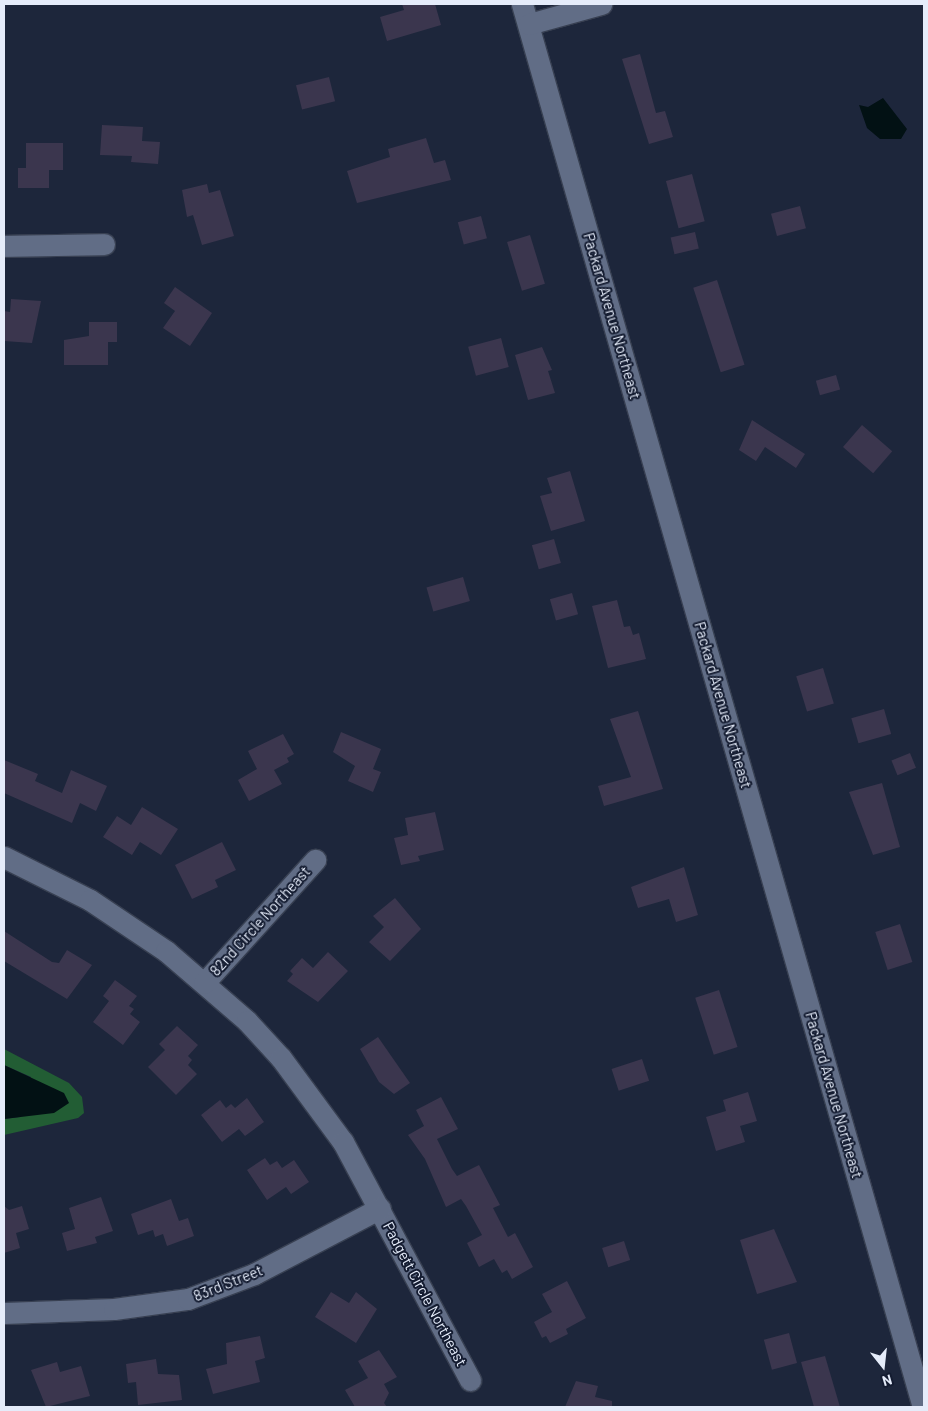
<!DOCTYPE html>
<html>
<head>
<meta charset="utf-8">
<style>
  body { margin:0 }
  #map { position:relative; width:928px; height:1411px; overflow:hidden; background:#1d263b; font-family:Barlow,sans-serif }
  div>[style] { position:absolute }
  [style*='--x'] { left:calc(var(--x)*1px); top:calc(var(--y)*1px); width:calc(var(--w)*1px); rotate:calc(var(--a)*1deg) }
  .green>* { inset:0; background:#225d34 }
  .water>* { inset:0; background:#021114 }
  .building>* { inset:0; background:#3b364e; transform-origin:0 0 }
  .roads { filter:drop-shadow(1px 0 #384052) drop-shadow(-1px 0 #384052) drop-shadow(0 1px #384052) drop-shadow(0 -1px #384052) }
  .minor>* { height:21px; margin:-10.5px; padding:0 10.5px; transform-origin:10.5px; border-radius:10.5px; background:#616d86 }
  span { translate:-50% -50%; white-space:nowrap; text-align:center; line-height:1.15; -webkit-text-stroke:4px #141c31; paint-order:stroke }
  .street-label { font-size:15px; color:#e5ecfa }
  .frame { position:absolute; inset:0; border:5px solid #e5ecfa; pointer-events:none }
  .north { position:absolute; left:858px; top:1341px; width:50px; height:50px; -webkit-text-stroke:4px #141c31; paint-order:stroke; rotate:164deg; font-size:14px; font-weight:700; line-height:20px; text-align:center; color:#e5ecfa }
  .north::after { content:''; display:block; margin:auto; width:18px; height:22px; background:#e5ecfa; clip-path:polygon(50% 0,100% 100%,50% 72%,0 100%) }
</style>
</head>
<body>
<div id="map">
  <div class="green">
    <i style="clip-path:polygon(4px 1049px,69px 1083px,82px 1097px,84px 1113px,78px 1118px,4px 1135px,4px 1119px,20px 1117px,31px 1077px,4px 1065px)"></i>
  </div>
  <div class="water">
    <i style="clip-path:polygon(883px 98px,907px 129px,901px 139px,880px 139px,867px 128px,859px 105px,868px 107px)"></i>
    <i style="clip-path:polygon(4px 1065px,64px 1093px,69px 1103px,54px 1113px,4px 1119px)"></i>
  </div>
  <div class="building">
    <i style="clip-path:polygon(402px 4px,435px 4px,441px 25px,387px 41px,380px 17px,404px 10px)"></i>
    <i style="clip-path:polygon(640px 54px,656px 113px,665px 111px,673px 137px,649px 144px,622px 59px)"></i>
    <i style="left:329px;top:77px;width:25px;height:34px;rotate:76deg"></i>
    <i style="clip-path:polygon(102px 125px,143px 127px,142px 141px,160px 142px,158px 164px,131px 162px,132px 156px,100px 155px)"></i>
    <i style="clip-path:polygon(426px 138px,434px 163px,445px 160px,451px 180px,357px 203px,347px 171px,390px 157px,388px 149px)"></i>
    <i style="clip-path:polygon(26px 143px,63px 143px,63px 170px,49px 170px,49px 188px,18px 188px,18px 168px,26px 168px)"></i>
    <i style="left:692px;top:174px;width:49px;height:27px;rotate:75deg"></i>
    <i style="clip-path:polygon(207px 184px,209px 193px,220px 190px,234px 236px,202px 245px,193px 215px,187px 217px,182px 190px)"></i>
    <i style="left:800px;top:206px;width:23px;height:30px;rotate:75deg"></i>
    <i style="left:481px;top:216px;width:23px;height:24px;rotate:75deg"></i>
    <i style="left:695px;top:232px;width:17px;height:25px;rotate:77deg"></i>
    <i style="left:530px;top:235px;width:51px;height:24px;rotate:73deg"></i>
    <i style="left:717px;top:280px;width:89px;height:25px;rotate:72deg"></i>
    <i style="clip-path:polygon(175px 287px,212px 313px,190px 346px,163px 328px,175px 311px,164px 303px)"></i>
    <i style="clip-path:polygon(11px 299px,41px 301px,32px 343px,4px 341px,4px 311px,10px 312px)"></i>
    <i style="clip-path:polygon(89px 322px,117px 322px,117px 342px,108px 342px,108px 365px,64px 365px,64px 340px,89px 336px)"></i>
    <i style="left:501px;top:338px;width:30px;height:34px;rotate:75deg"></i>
    <i style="clip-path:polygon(542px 347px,552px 370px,548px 371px,555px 393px,528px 400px,515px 355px)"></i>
    <i style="left:836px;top:375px;width:15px;height:21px;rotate:74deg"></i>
    <i style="clip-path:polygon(752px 420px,805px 454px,796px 468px,765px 447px,756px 461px,739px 450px)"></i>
    <i style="left:862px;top:425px;width:40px;height:29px;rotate:41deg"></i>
    <i style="clip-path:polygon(570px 471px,585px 521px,551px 531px,540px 496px,552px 493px,547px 478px)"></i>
    <i style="left:554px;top:539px;width:25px;height:23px;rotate:74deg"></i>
    <i style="left:463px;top:577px;width:25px;height:38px;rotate:74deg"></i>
    <i style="left:572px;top:593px;width:22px;height:23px;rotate:74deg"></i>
    <i style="clip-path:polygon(617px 600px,624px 627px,630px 626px,633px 635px,639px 633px,646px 659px,608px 668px,592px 606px)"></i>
    <i style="left:823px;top:668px;width:37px;height:28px;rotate:73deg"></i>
    <i style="left:884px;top:709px;width:26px;height:34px;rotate:74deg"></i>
    <i style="clip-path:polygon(638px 711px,663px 789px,604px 806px,598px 786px,631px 777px,610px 719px)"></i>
    <i style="clip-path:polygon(341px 732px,381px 749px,373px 769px,381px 772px,373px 792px,348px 781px,355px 766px,333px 752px)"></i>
    <i style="clip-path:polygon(283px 734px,294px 754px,287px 758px,289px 762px,274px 770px,282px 784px,249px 801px,238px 780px,257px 769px,248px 751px)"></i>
    <i style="left:910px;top:753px;width:16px;height:20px;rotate:68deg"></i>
    <i style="clip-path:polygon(4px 760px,38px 774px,35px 781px,62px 793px,71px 770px,107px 786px,96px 811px,80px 803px,72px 823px,4px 793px)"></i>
    <i style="clip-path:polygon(882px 783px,900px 847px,873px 855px,849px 792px)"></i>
    <i style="clip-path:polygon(142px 807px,178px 829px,161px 855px,140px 842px,132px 855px,103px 837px,117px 816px,131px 825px)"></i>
    <i style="clip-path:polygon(435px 812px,444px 850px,418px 856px,420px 861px,401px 865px,394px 838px,408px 835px,405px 818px)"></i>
    <i style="clip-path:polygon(222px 842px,236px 870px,215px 880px,218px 887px,192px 899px,175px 865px)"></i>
    <i style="clip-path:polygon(684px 867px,698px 915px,676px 922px,669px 899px,638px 908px,631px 887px)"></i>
    <i style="clip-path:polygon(395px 898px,421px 929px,390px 961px,369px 942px,384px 927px,373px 916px)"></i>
    <i style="left:900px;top:924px;width:40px;height:26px;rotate:72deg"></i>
    <i style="clip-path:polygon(4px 931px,52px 962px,59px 963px,67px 950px,92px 965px,67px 999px,4px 961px)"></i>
    <i style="clip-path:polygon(328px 952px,348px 971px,318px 1002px,287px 981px,293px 974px,290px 971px,302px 958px,313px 968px)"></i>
    <i style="clip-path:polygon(115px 980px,137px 996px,129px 1006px,134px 1009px,130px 1014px,140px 1022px,123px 1045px,93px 1022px,109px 1001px,103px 996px)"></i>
    <i style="left:719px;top:990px;width:60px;height:25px;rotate:72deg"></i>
    <i style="clip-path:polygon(177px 1026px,198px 1045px,188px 1056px,192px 1060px,188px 1065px,197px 1074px,176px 1095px,148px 1067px,165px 1050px,159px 1044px)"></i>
    <i style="clip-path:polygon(378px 1037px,410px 1083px,394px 1094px,379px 1082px,360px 1049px)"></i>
    <i style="left:642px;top:1059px;width:23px;height:32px;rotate:72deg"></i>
    <i style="clip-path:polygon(748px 1092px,757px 1121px,740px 1126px,745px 1142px,716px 1151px,706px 1117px,726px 1111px,723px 1100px)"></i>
    <i style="clip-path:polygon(441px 1097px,458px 1129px,437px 1139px,452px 1169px,457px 1176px,479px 1165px,500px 1205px,493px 1208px,508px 1237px,515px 1233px,533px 1267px,512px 1279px,507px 1270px,502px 1273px,494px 1259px,479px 1267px,467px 1243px,482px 1235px,466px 1206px,461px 1199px,446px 1207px,425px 1159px,408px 1135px,424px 1126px,416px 1110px)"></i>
    <i style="clip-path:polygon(247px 1098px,264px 1122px,245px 1136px,239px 1129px,222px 1142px,201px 1115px,220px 1100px,226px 1108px,231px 1104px,235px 1108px)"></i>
    <i style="clip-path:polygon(265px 1158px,270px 1165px,277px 1161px,282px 1168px,294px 1160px,309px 1182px,291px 1194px,286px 1187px,267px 1200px,247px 1170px)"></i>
    <i style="clip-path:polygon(101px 1197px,113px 1231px,95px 1237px,97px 1243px,67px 1251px,62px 1233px,75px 1229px,69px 1208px)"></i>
    <i style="clip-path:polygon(171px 1199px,179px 1221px,188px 1218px,194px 1236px,167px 1246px,163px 1234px,155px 1237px,153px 1230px,138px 1235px,131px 1214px)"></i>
    <i style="clip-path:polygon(4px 1206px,9px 1210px,22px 1206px,29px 1229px,16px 1233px,20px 1248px,4px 1253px)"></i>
    <i style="clip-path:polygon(774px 1229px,797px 1282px,757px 1294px,740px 1240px)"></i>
    <i style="left:624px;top:1241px;width:20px;height:23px;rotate:72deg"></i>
    <i style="clip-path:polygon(567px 1281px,586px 1318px,566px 1329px,568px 1334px,550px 1343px,546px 1336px,542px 1338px,534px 1322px,552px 1312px,542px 1294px)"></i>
    <i style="clip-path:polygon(331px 1292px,349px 1303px,356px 1292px,377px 1309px,356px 1343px,315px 1317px)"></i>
    <i style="left:789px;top:1333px;width:31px;height:26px;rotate:75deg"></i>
    <i style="clip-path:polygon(260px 1336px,265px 1358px,255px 1361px,260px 1382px,213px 1394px,206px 1369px,227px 1364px,226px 1343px)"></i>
    <i style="clip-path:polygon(379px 1350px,397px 1377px,384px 1384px,389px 1393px,384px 1403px,387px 1407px,355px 1407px,345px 1390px,368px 1378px,358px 1361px)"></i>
    <i style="clip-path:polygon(825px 1356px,840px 1407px,814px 1407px,801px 1362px)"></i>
    <i style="clip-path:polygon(156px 1359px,158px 1374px,179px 1375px,182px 1400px,138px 1405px,136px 1382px,128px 1383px,126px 1364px)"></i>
    <i style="clip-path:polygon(57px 1362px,60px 1372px,81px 1366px,90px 1396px,46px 1407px,31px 1370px)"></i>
    <i style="clip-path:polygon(576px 1381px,598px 1386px,595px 1397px,612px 1401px,612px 1407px,565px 1407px)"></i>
  </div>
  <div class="roads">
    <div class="minor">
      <i style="--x:522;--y:4;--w:1459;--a:74.05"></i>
      <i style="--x:529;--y:24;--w:75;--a:-15.5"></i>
      <i style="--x:4;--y:246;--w:100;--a:-1.1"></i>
      <i style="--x:4;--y:857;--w:96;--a:26.6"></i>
      <i style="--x:90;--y:900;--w:92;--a:33.9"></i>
      <i style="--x:166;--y:951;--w:107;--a:40.8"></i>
      <i style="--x:247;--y:1021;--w:50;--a:47.4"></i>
      <i style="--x:281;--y:1058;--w:104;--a:53.6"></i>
      <i style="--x:343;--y:1142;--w:270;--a:61.9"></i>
      <i style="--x:204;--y:983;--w:166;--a:-47.9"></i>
      <i style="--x:4;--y:1313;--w:110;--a:-2.1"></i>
      <i style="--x:114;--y:1309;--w:75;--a:-7.7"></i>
      <i style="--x:188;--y:1299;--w:71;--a:-20.7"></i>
      <i style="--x:254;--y:1274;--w:142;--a:-27.6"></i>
    </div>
  </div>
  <div class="street-label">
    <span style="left:612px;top:316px;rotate:74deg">Packard Avenue Northeast</span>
    <span style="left:723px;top:705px;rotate:74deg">Packard Avenue Northeast</span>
    <span style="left:260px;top:921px;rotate:-48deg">82nd Circle Northeast</span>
    <span style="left:834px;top:1095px;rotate:74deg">Packard Avenue Northeast</span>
    <span style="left:228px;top:1283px;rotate:-22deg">83rd Street</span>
    <span style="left:425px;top:1294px;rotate:62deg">Padgett Circle Northeast</span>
  </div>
  <div class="frame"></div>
  <div class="north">N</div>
</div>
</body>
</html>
